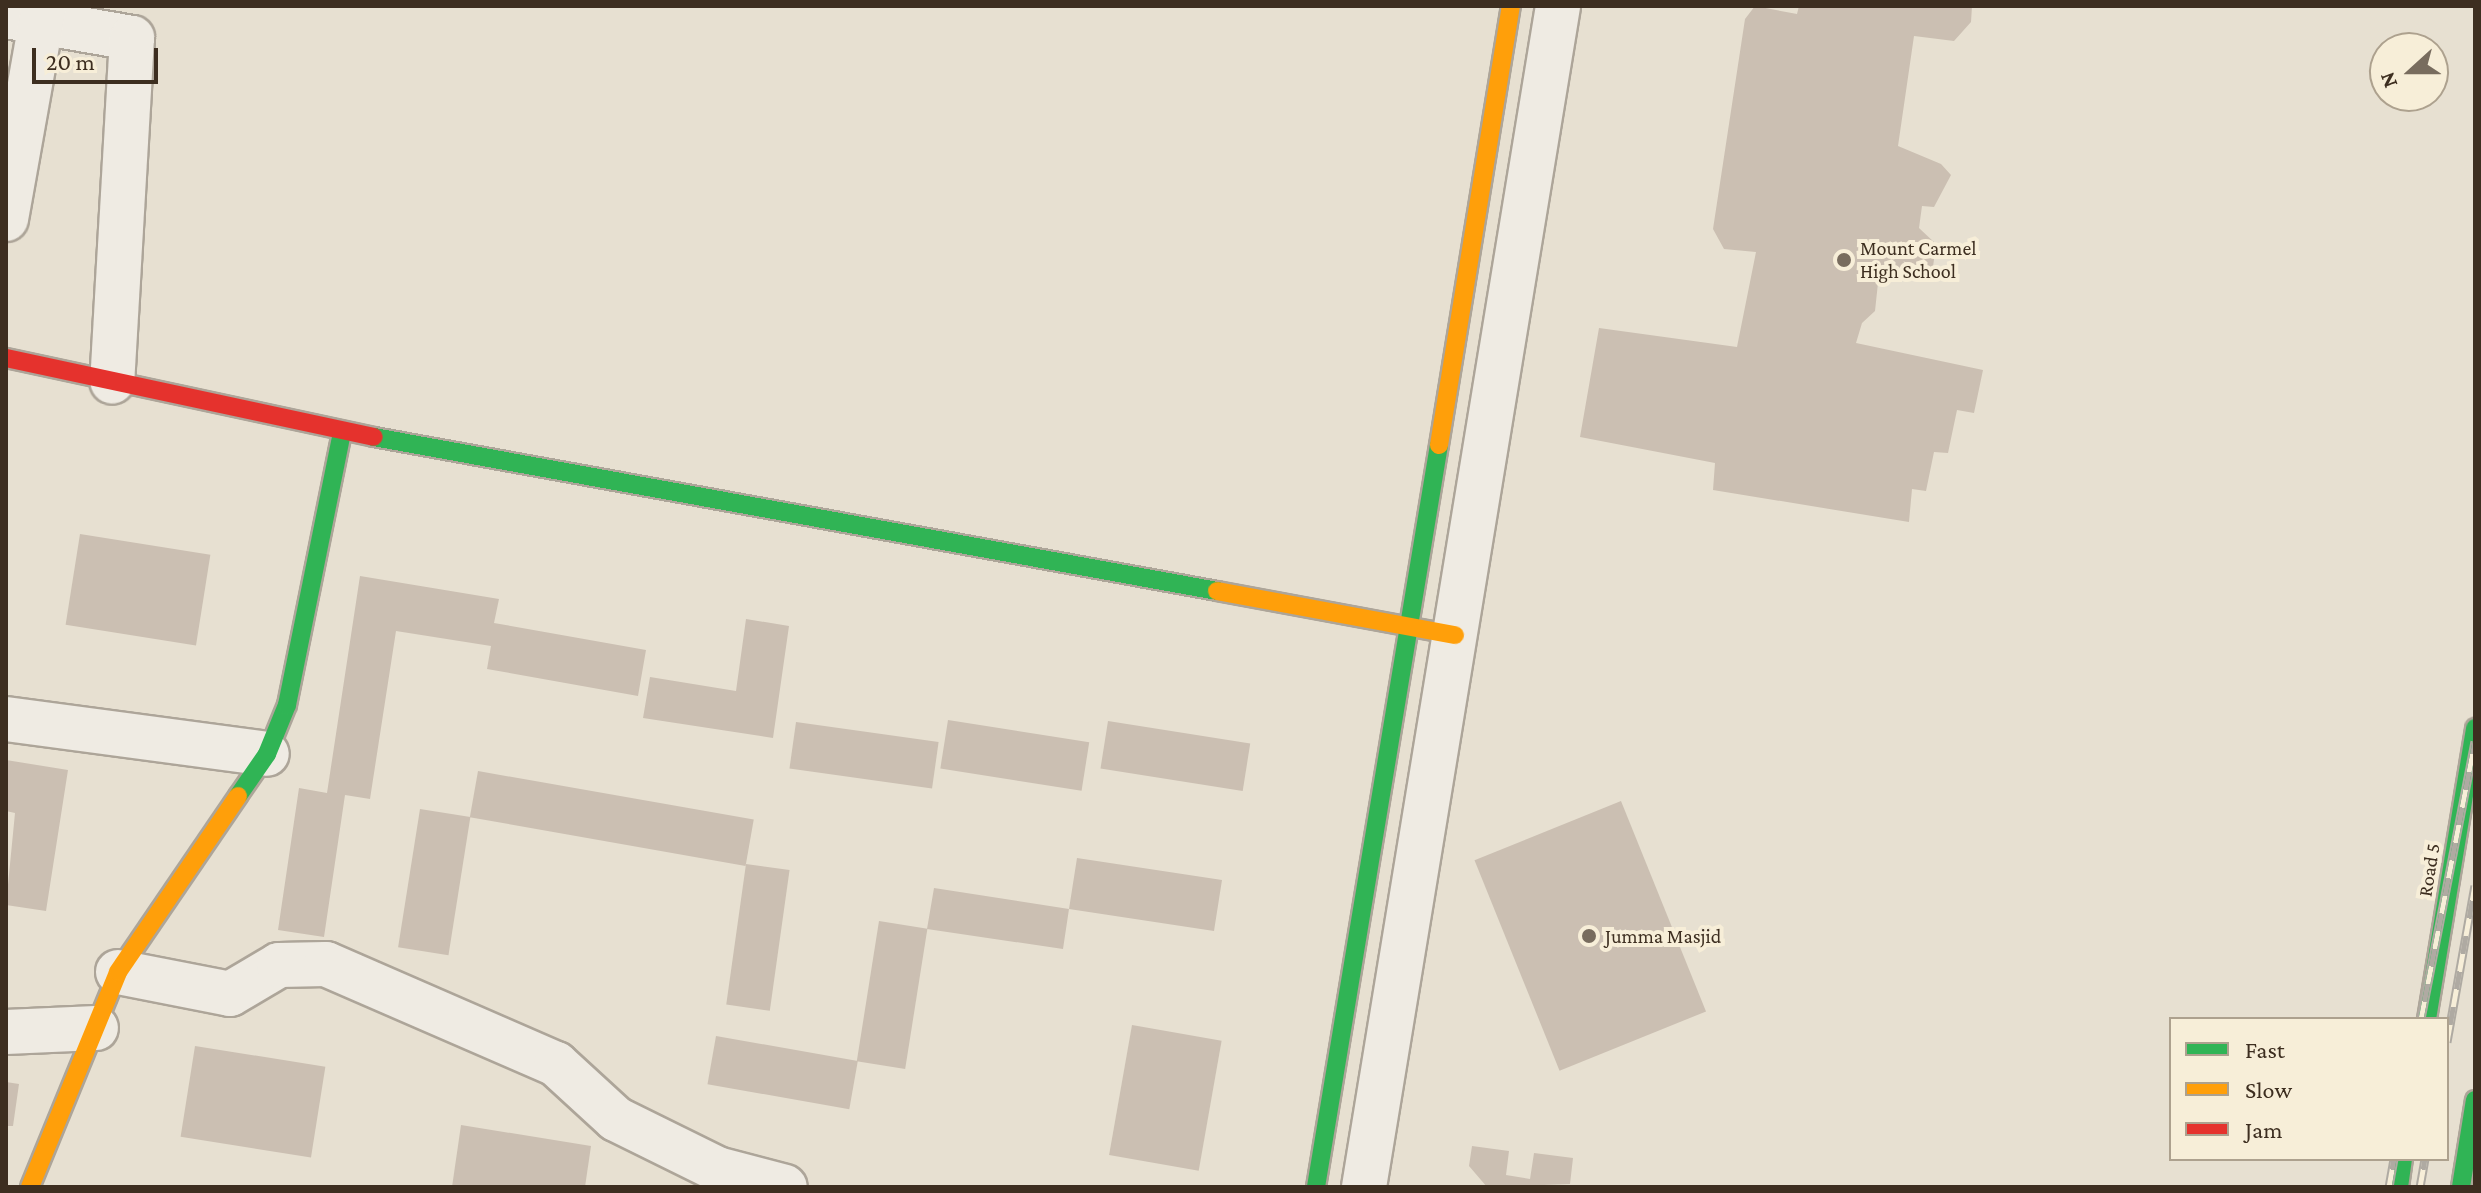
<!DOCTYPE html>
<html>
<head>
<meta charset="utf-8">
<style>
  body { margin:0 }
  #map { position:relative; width:2481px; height:1193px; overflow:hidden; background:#e7e0d1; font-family:"Crimson Pro",serif }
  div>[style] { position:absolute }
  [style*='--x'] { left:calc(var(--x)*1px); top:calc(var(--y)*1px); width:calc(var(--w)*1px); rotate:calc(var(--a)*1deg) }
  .building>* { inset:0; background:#cbbfb2; transform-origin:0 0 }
  .roads { filter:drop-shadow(2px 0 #ada599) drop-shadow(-2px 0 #ada599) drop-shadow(0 2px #ada599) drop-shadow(0 -2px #ada599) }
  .street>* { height:44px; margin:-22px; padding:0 22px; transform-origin:22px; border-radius:22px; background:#efebe3 }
  .fast>* { height:18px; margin:-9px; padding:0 9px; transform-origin:9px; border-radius:9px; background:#30b455 }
  .slow>* { height:18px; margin:-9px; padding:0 9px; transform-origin:9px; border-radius:9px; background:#ff9f0a }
  .jam>* { height:18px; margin:-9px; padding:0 9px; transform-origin:9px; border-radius:9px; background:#e5322d }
  .rail>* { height:9px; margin-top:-4.5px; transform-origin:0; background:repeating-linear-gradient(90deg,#f7eed8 0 18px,#afaaa2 0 36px); box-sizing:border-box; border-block:2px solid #afaaa2 }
  .dots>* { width:22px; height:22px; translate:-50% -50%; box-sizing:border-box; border:4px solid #f7eed8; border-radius:50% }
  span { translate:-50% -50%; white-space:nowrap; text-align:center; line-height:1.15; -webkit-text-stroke:8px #f7eed8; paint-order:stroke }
  .poi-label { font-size:20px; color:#3d2e20 }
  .left { translate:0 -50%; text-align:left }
  .street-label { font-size:20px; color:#3d2e20 }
  .frame { position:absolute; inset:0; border:8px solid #3d2e20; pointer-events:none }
  .legend { position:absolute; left:2169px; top:1017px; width:280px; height:144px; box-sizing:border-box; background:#f7eed8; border:2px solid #ada18e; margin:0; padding:10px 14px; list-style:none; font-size:24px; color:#3d2e20 }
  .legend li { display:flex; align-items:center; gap:16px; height:40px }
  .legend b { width:40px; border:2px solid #ada18e }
  .north { position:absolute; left:2369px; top:32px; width:80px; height:80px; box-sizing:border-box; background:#f7eed8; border:2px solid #ada18e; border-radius:50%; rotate:249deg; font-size:22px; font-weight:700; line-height:32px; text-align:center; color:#3d2e20 }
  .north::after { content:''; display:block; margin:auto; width:28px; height:36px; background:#786c5e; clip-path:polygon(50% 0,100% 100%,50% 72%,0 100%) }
  .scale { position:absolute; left:32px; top:48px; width:126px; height:36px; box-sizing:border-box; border:4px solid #3d2e20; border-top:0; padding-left:10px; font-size:24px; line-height:28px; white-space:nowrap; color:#3d2e20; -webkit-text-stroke:6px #f7eed8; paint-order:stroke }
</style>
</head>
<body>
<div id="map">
  <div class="building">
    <i style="clip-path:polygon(1755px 6px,1797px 14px,1799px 6px,1972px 6px,1971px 22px,1954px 41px,1914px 36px,1898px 146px,1941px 164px,1951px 175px,1934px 207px,1922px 206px,1919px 228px,1936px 244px,1933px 267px,1918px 278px,1869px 272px,1878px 283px,1875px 311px,1862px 323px,1856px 343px,1983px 370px,1974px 413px,1957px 410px,1948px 453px,1934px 452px,1926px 491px,1912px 489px,1909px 522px,1713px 490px,1715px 463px,1580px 437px,1599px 328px,1737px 347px,1756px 252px,1724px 249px,1713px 229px,1745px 19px)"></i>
    <i style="left:80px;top:534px;width:132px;height:92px;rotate:9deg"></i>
    <i style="clip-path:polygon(360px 576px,499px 599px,494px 623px,646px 650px,638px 696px,487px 669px,491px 646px,396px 631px,370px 799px,345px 795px,324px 937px,278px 930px,299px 788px,327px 793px)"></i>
    <i style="clip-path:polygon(746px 619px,789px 626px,773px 738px,643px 718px,650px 677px,736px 691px)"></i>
    <i style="left:948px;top:720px;width:143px;height:49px;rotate:9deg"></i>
    <i style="left:1108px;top:721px;width:144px;height:48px;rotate:9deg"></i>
    <i style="left:796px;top:722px;width:144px;height:47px;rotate:8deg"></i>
    <i style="clip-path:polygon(6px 760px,68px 770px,46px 911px,6px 905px,15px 813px,6px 811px)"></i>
    <i style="left:478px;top:771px;width:280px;height:47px;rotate:10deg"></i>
    <i style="left:1621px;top:801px;width:227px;height:158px;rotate:68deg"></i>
    <i style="left:420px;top:809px;width:51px;height:140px;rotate:9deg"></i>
    <i style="clip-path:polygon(1077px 858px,1222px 880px,1214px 931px,1069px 909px,1063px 949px,927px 929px,934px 888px,1069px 909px)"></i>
    <i style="left:746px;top:864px;width:44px;height:142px;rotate:8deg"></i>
    <i style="left:879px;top:921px;width:49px;height:142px;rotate:9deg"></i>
    <i style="left:1132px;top:1025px;width:91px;height:132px;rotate:10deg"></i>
    <i style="left:716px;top:1036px;width:144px;height:49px;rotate:10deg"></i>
    <i style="left:195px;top:1046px;width:132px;height:92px;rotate:9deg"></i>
    <i style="clip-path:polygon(6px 1082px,19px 1084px,13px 1126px,6px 1126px)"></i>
    <i style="clip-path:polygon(461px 1125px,591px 1146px,585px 1187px,452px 1187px)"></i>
    <i style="clip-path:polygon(1472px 1146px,1509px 1151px,1506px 1175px,1530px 1179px,1534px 1153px,1573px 1158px,1570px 1184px,1487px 1187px,1469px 1166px)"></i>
  </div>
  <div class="roads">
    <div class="street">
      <i style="--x:6;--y:16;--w:128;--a:9.9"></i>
      <i style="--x:132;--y:38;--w:344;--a:93.3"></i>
      <i style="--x:6;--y:219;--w:216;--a:-79.9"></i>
      <i style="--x:6;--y:719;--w:263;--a:7.6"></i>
      <i style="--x:118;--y:972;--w:114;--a:11.1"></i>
      <i style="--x:230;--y:994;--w:57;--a:-30.6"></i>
      <i style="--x:279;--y:965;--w:47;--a:-1.2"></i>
      <i style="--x:326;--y:964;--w:251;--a:23.5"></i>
      <i style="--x:556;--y:1064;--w:81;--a:42.5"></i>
      <i style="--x:616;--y:1119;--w:113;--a:26.3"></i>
      <i style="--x:717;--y:1169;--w:70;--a:14.8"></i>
      <i style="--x:6;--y:1032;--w:90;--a:-2.5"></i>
      <i style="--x:1364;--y:1187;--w:1197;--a:-80.67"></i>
    </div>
    <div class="fast">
      <i style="--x:374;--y:437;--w:857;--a:10.35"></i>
      <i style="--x:238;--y:796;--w:51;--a:-55.4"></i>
      <i style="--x:267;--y:754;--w:53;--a:-67.8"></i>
      <i style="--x:287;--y:705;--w:279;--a:-78.6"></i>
      <i style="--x:2427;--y:1019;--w:295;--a:-80.6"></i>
      <i style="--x:1316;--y:1187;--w:752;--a:-80.59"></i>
      <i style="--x:2399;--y:1187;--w:28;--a:-82"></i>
      <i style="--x:2461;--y:1187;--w:88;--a:-80.9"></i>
    </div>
    <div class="slow">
      <i style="--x:1439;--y:445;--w:445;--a:-80.7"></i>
      <i style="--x:1217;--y:591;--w:242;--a:10.5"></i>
      <i style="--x:30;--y:1187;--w:232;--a:-67.7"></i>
      <i style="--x:118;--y:972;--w:213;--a:-55.7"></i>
    </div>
    <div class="jam">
      <i style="--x:6;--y:358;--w:376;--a:12.1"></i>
    </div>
  </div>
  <div class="rail">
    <i style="--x:2421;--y:1019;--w:283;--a:-79"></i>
    <i style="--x:2447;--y:1042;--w:159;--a:-79.9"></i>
    <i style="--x:2389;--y:1187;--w:28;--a:-80"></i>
    <i style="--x:2420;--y:1187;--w:28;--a:-80"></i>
  </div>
  <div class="dots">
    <i style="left:1844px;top:260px;background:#786c5e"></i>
    <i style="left:1589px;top:936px;background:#786c5e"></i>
  </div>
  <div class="poi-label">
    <span class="left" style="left:1860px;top:260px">Mount Carmel<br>High School</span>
    <span class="left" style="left:1605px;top:936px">Jumma Masjid</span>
  </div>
  <div class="street-label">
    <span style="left:2429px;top:870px;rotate:-81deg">Road 5</span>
  </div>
  <div class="frame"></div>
  <ul class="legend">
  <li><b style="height:10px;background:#30b455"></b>Fast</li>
  <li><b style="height:10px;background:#ff9f0a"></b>Slow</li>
  <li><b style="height:10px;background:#e5322d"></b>Jam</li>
  </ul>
  <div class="north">N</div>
  <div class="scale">20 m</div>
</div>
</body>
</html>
